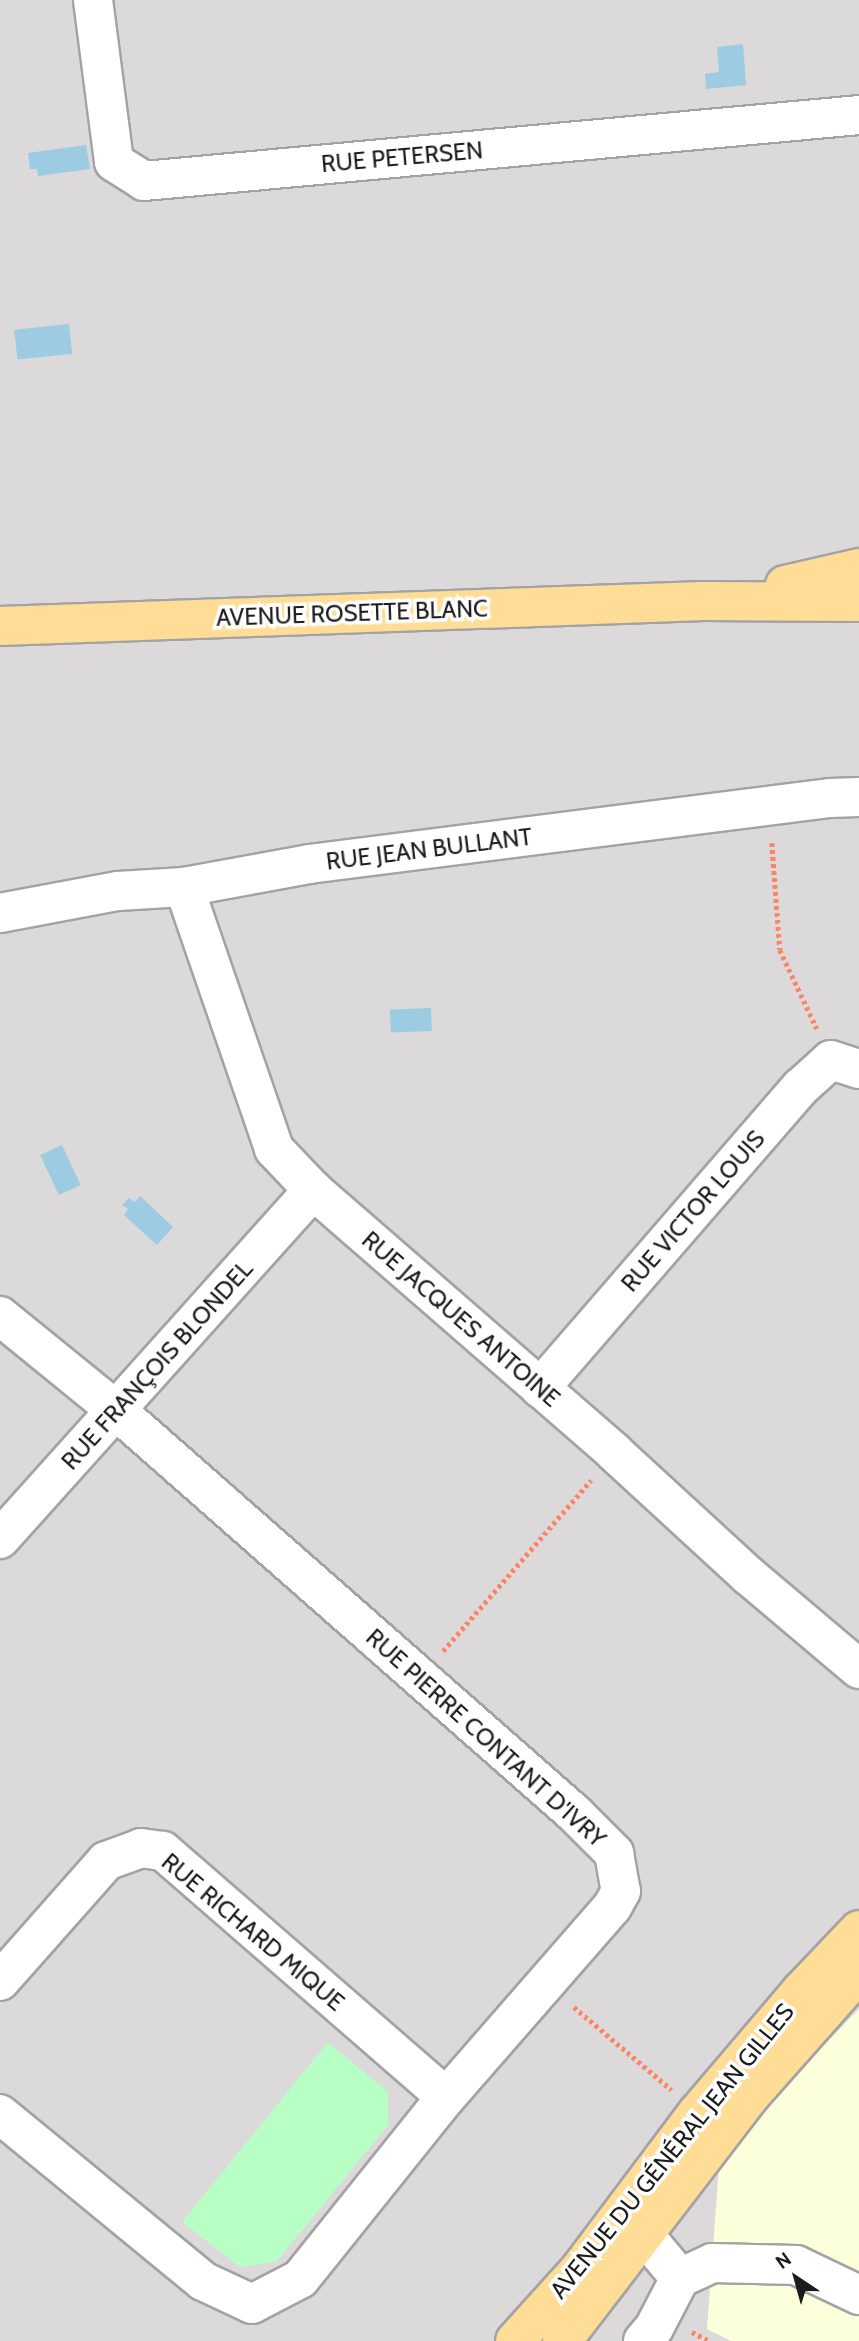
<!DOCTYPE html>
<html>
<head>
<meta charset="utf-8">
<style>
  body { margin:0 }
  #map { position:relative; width:859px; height:2341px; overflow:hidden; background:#efece1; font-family:Cabin,sans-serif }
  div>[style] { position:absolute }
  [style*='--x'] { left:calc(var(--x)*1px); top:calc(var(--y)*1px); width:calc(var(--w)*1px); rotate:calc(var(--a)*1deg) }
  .residential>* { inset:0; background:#dbd9d9; transform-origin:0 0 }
  .education>* { inset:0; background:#fbffda }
  .park>* { inset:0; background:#b8ffc5 }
  .water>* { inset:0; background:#9ccbe2; transform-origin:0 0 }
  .path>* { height:4.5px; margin-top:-2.25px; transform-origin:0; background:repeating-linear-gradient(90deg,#ff8262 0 3.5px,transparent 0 7px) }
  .roads { filter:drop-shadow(2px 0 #a3a3a3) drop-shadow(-2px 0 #a3a3a3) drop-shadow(0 2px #a3a3a3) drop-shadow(0 -2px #a3a3a3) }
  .minor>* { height:38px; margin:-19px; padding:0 19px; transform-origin:19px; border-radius:19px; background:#fff }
  .major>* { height:38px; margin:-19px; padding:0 19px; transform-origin:19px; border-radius:19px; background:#ffdd96 }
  span { translate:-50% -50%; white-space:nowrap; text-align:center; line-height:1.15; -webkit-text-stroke:7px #fff; paint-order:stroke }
  .street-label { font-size:24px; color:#1c1c1c }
  .north { position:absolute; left:761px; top:2243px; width:70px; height:70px; -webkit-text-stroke:5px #fff; paint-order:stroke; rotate:324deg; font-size:19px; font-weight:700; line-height:28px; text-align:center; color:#1c1c1c }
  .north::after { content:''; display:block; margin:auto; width:24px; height:32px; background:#1c1c1c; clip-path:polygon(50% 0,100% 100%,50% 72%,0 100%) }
</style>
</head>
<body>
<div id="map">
  <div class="residential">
    <i style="left:0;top:0;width:859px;height:2341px"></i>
  </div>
  <div class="education">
    <i style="clip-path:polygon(859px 2009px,859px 2341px,731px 2341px,707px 2329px,720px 2152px)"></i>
  </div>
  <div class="park">
    <i style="clip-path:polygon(328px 2042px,388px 2092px,388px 2125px,277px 2261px,240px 2267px,182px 2222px)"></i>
  </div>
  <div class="water">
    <i style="clip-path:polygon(743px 44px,746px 85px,706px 89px,705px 74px,719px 72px,717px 47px)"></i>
    <i style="clip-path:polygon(86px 145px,90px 169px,38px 176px,37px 169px,30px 169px,28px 153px)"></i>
    <i style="left:69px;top:324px;width:30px;height:55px;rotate:84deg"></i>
    <i style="left:431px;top:1008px;width:23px;height:41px;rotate:88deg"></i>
    <i style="left:62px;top:1145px;width:44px;height:24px;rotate:65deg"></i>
    <i style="clip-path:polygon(140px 1196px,173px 1227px,157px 1245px,124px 1215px,128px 1209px,122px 1205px,129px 1198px,135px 1202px)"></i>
  </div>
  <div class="path">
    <i style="--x:772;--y:843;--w:107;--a:85.7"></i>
    <i style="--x:780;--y:950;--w:87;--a:64.9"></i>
    <i style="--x:443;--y:1651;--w:226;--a:-49.1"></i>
    <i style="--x:574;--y:2007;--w:128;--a:40.3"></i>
    <i style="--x:692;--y:2332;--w:20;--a:27"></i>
  </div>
  <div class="roads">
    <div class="minor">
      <i style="--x:93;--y:0;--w:163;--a:82.6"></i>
      <i style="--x:114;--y:162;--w:36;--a:32"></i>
      <i style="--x:144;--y:181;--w:718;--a:-5.27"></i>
      <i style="--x:184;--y:887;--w:277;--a:71"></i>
      <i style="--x:274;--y:1149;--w:57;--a:46.4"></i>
      <i style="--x:313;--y:1190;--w:399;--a:41"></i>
      <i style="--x:614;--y:1452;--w:183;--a:42.6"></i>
      <i style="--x:749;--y:1576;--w:144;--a:40.2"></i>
      <i style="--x:0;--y:913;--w:120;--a:-10.6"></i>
      <i style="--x:118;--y:891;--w:66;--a:-3.5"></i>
      <i style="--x:184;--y:887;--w:127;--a:-10.4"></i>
      <i style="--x:309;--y:864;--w:525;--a:-7.22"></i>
      <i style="--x:830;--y:798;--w:29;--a:-2"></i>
      <i style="--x:0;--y:1316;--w:151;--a:39.1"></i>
      <i style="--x:117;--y:1411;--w:609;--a:41.34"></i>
      <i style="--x:574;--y:1813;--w:57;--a:45"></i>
      <i style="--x:614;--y:1853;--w:39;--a:80"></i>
      <i style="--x:621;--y:1891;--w:18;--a:119"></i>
      <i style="--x:612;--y:1907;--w:252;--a:131.1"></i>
      <i style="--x:446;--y:2097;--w:233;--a:128.7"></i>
      <i style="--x:300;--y:2279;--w:54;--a:152.5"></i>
      <i style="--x:252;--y:2304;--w:54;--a:-154.9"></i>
      <i style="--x:203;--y:2281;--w:263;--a:-140.6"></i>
      <i style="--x:540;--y:1388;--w:398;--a:-49.1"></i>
      <i style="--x:801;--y:1087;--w:40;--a:-42"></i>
      <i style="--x:831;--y:1060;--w:29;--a:18"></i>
      <i style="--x:0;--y:1539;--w:469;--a:-48.1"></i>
      <i style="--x:0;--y:1981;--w:160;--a:-48.5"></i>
      <i style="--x:106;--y:1861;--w:37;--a:-20"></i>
      <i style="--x:141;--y:1848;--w:22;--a:8"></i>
      <i style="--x:163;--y:1851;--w:375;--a:41"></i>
      <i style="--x:680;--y:2278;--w:35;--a:-25"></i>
      <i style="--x:712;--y:2263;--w:84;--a:1.4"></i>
      <i style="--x:796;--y:2265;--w:70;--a:25.5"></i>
      <i style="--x:643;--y:2341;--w:17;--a:-50"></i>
      <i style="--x:654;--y:2328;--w:56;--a:-62.5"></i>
      <i style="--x:680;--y:2278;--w:56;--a:-129.9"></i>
    </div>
    <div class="major">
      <i style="--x:785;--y:585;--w:76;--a:-12.9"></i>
      <i style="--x:0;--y:626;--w:704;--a:-2.03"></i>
      <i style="--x:704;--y:601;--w:155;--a:0.4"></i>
      <i style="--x:515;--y:2341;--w:97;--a:-47.9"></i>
      <i style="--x:580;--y:2269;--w:196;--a:-53.1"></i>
      <i style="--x:698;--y:2112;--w:159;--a:-49.6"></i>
      <i style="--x:801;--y:1991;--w:84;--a:-46.4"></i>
      <i style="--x:562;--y:2341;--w:309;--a:-52.5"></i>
      <i style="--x:750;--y:2096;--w:164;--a:-48.5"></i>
    </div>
  </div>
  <div class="street-label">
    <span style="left:402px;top:157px;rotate:-5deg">RUE PETERSEN</span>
    <span style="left:352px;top:613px;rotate:-2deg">AVENUE ROSETTE BLANC</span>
    <span style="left:429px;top:849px;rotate:-7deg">RUE JEAN BULLANT</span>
    <span style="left:693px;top:1211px;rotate:-49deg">RUE VICTOR LOUIS</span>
    <span style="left:461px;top:1319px;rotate:41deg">RUE JACQUES ANTOINE</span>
    <span style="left:157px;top:1365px;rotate:-48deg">RUE FRANÇOIS BLONDEL</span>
    <span style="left:486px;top:1738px;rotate:42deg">RUE PIERRE CONTANT D'IVRY</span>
    <span style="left:253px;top:1932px;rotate:40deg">RUE RICHARD MIQUE</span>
    <span style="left:672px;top:2151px;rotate:-51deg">AVENUE DU GÉNÉRAL JEAN GILLES</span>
  </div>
  <div class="north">N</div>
</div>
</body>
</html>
